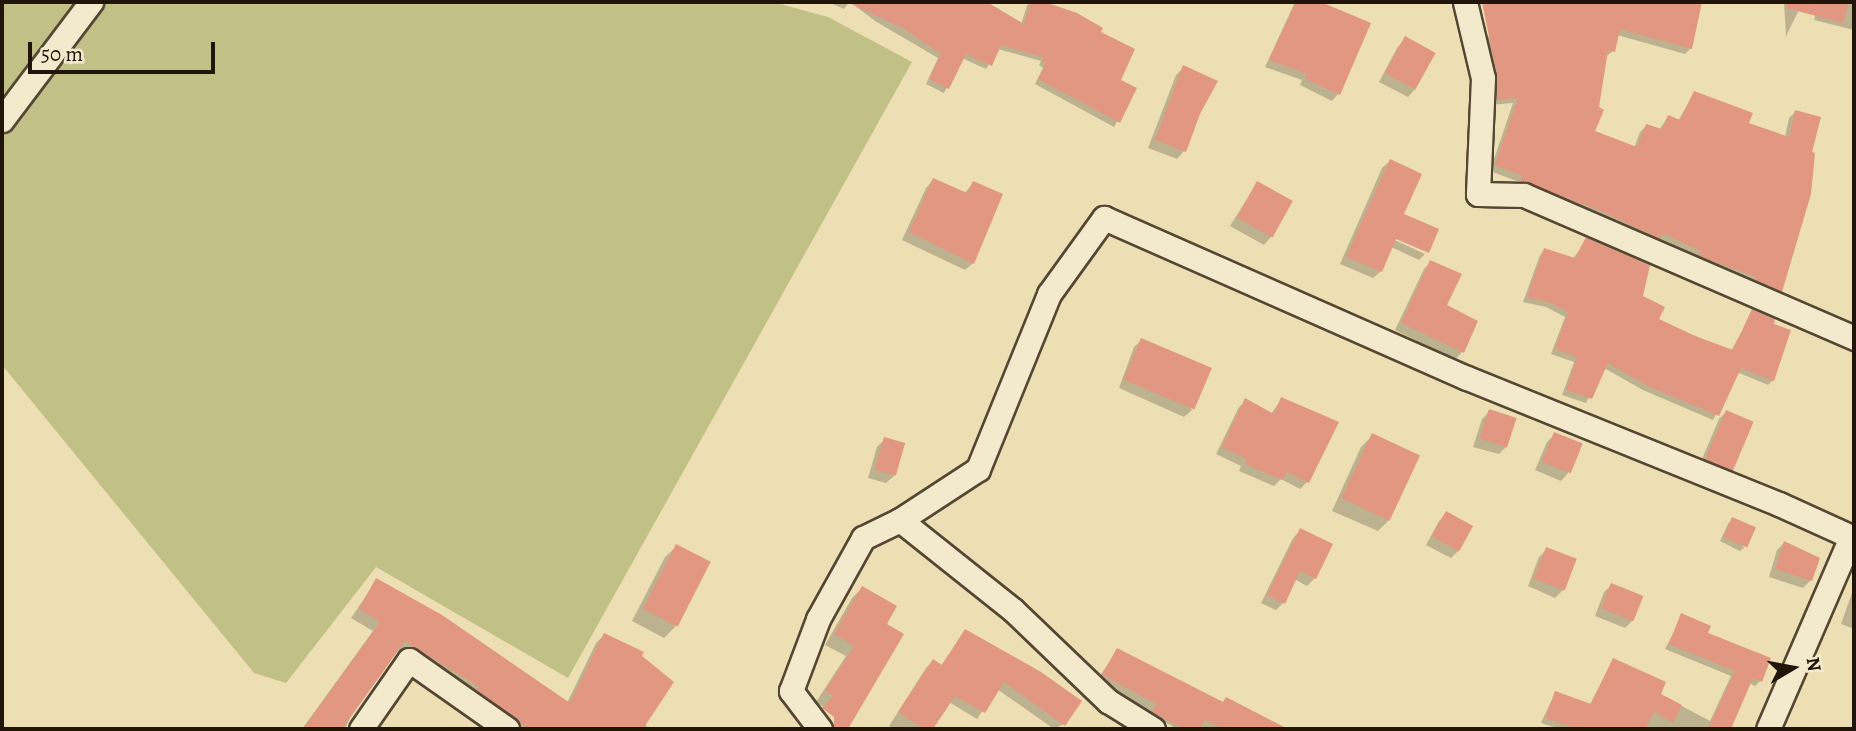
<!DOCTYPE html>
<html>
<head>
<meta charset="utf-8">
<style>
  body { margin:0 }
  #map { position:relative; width:1856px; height:731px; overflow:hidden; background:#eddfb3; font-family:Alegreya,serif }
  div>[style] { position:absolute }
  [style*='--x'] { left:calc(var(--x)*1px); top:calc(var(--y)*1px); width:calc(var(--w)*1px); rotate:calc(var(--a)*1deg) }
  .green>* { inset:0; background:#c0c087 }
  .shadow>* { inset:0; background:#0003 }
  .building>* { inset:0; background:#e19781; transform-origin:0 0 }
  .roads { filter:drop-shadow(2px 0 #544733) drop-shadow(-2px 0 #544733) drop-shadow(0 2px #544733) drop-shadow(0 -2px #544733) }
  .minor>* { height:23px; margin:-11.5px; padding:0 11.5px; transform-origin:11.5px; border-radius:11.5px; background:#f3eace }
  span { translate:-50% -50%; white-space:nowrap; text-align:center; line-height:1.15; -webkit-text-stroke:7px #f3eace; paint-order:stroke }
  .frame { position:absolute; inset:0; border:4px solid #211408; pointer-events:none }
  .north { position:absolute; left:1758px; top:633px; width:70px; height:70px; -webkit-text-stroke:5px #f3eace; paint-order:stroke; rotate:80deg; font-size:19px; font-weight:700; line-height:28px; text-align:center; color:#211408 }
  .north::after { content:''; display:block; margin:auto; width:24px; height:32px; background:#211408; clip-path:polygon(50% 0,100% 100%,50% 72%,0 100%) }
  .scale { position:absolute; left:28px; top:42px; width:187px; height:32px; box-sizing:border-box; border:4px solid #211408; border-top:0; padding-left:9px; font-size:21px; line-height:24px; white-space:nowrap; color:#211408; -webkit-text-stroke:5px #f3eace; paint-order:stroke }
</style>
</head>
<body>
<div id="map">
  <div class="green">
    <i style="clip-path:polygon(2px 2px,773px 2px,828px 17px,912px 62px,568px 678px,376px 567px,286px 683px,254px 673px,2px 365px)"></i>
  </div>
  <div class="shadow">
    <i style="clip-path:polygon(828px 2px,849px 2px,844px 9px)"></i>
    <i style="clip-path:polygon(850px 2px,983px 2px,1021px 25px,1027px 5px,1034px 2px,1098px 32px,1118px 81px,1134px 89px,1114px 127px,1035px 84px,1043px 68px,1039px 65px,1041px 61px,998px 49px,986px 69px,962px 58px,944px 93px,926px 84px,938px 58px,875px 21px)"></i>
    <i style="clip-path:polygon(1295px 2px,1316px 2px,1368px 25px,1338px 94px,1332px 101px,1300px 85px,1302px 80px,1265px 67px)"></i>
    <i style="clip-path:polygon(1497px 2px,1700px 2px,1691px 48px,1685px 54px,1617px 35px,1613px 51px,1605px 57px,1593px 132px,1634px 148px,1640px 132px,1646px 126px,1659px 130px,1668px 117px,1678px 121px,1694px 93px,1747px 124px,1785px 137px,1789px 118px,1795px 112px,1781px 291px,1775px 297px,1695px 262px,1696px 257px,1657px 239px,1653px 244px,1516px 187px,1519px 182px,1490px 171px,1513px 103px,1491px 105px,1482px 42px,1488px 36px,1496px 35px)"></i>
    <i style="clip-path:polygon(1784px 2px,1803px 2px,1786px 36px)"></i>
    <i style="clip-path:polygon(1819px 2px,1854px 2px,1854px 30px,1814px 20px)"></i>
    <i style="clip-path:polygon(1404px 40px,1434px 54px,1415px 89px,1408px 97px,1379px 82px,1397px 48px)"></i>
    <i style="clip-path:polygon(1184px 67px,1198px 113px,1184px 151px,1177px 159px,1148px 148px,1176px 75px)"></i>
    <i style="clip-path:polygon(1390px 161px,1420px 174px,1402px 214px,1437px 230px,1426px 253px,1426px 250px,1389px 234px,1388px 237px,1425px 254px,1419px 260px,1391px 247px,1381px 271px,1373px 278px,1340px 264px,1382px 168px)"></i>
    <i style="clip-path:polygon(933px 180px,964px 194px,973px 183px,973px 263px,965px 270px,902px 240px,926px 188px)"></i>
    <i style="clip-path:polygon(1257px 183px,1271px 237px,1264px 245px,1230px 226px)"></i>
    <i style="clip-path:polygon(1587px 239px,1657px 320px,1731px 351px,1753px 311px,1773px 380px,1768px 385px,1737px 372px,1713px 420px,1643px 390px,1604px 368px,1586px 403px,1562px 395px,1574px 362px,1551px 354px,1565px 317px,1546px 307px,1523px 302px,1540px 255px,1544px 250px,1573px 259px)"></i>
    <i style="clip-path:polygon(1431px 262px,1445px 305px,1476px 321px,1462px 352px,1455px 360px,1395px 330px,1424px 269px)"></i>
    <i style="clip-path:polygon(1142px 340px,1192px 410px,1184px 417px,1119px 388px,1134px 347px)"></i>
    <i style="clip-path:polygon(1281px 400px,1307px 482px,1300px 489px,1281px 479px,1274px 486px,1239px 471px,1241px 466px,1216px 454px,1239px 407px,1246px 401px,1271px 414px)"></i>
    <i style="clip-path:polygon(1490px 411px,1506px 447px,1499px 454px,1473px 447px,1482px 419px)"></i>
    <i style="clip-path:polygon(1726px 412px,1730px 469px,1723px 476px,1699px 466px,1719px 419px)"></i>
    <i style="clip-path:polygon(1555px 434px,1580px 445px,1568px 473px,1561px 481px,1535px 470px,1547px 442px)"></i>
    <i style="clip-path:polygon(1373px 435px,1389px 520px,1378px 531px,1332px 511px,1361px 447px)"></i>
    <i style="clip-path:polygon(885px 439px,894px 476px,886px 483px,868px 478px,877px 447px)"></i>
    <i style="clip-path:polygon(1446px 514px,1458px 551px,1451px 558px,1426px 545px,1439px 521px)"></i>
    <i style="clip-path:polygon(1729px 522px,1744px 548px,1740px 551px,1720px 541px)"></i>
    <i style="clip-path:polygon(1301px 530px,1315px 578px,1307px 586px,1294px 579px,1283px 603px,1276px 610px,1261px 603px,1293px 538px)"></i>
    <i style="clip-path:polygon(1784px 543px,1811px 580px,1803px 588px,1769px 577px,1777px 550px)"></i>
    <i style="clip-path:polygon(677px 546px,675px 627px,664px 638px,632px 621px,665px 557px)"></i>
    <i style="clip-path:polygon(1547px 549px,1563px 590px,1555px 598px,1528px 586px,1539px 557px)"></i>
    <i style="clip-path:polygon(376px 581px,567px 703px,596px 643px,604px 635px,640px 656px,644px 724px,650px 729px,509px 729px,472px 696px,397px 650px,354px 709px,345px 729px,302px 729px,373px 631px,351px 618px)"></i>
    <i style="clip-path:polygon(1612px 585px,1642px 597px,1633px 620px,1625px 628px,1595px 616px,1604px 592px)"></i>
    <i style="clip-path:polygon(1854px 587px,1854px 629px,1841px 624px)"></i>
    <i style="clip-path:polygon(862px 588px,884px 625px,846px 722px,816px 702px,846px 656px,825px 645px,852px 598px)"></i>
    <i style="clip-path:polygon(1682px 616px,1760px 681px,1755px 686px,1749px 683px,1729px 729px,1560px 729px,1541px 723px,1555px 693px,1589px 706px,1613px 660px,1659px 694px,1710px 721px,1731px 676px,1665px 649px)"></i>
    <i style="clip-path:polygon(965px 631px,1064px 724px,1054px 729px,997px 689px,977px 719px,949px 702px,931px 729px,894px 729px,889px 726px,926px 668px,933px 662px,940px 667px)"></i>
    <i style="clip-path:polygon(1117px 650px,1222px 704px,1226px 699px,1284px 729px,1177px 729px,1096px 682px)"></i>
  </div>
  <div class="building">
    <i style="clip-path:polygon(847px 2px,987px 2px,1024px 24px,1030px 2px,1045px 2px,1077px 13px,1103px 28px,1101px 32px,1135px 49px,1121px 80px,1137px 88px,1120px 123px,1038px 79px,1046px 63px,1042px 61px,1044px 57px,1001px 45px,992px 66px,966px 54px,949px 89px,929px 79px,941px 54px,903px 28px)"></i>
    <i style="clip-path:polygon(1296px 2px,1321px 2px,1371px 23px,1340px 95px,1305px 79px,1307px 74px,1269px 60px)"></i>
    <i style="clip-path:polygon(1482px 2px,1702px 2px,1692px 49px,1620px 29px,1615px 52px,1608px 50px,1599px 107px,1604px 110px,1595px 131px,1637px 147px,1646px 124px,1662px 129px,1668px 115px,1680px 120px,1694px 91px,1753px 113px,1749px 123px,1789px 137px,1795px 110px,1821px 117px,1812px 152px,1815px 153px,1811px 194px,1782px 292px,1755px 280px,1756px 277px,1699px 256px,1701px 251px,1662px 233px,1660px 239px,1601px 211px,1520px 181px,1523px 176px,1495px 165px,1518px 98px,1496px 100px,1497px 75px)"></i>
    <i style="clip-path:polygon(1787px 2px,1849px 2px,1843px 23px,1786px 8px)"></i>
    <i style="left:1405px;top:36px;width:35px;height:42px;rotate:29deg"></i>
    <i style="clip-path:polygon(1183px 65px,1218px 81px,1200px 114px,1186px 152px,1155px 140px)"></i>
    <i style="clip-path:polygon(1390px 159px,1422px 174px,1404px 214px,1439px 229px,1429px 253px,1396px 239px,1382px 272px,1346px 257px)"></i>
    <i style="clip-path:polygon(933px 178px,967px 193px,973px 181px,1003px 194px,974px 264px,909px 232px)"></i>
    <i style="left:1257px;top:181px;width:41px;height:42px;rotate:29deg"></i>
    <i style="clip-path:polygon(1586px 237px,1650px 265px,1643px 296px,1665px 307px,1659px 319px,1695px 336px,1733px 350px,1752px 309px,1775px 319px,1774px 324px,1791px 330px,1774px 381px,1741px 368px,1719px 416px,1648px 386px,1608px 363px,1592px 399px,1566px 390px,1577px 357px,1555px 349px,1568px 312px,1551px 303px,1527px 297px,1544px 248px,1575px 258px)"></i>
    <i style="clip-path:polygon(1430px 260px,1462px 274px,1447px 305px,1478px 321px,1464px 353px,1401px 323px)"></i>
    <i style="left:1141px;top:338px;width:77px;height:45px;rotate:23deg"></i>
    <i style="clip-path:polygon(1281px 397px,1339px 422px,1309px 483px,1287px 472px,1282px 480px,1245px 464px,1247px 459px,1222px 447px,1245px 398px,1274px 414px)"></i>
    <i style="left:1489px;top:409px;width:29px;height:31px;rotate:18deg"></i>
    <i style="left:1726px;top:410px;width:30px;height:54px;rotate:23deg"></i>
    <i style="left:1554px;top:432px;width:31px;height:32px;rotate:22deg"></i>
    <i style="left:1372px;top:433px;width:53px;height:72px;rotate:25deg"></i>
    <i style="left:884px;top:437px;width:22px;height:34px;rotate:16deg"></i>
    <i style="left:1446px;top:511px;width:31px;height:29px;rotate:29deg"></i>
    <i style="left:1732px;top:517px;width:26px;height:22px;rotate:23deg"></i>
    <i style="clip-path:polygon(1300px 528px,1333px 544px,1316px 579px,1300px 571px,1285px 604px,1267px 595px)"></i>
    <i style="clip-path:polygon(1784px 541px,1820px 558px,1812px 581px,1775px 569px)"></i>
    <i style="left:676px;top:544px;width:39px;height:73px;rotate:27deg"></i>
    <i style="left:1546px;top:547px;width:33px;height:34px;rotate:21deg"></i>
    <i style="clip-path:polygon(376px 578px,442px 615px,570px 703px,604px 633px,644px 652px,642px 656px,674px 682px,643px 729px,528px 729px,476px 690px,479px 687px,405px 641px,342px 729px,303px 729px,380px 622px,359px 609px)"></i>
    <i style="left:1611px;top:583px;width:35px;height:27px;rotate:22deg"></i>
    <i style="clip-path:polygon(862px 586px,897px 606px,887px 624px,904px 634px,848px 729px,834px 729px,834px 717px,822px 708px,833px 696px,825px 691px,854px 646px,834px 634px)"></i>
    <i style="clip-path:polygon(1681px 613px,1711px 626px,1708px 633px,1771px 658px,1762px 682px,1753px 678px,1731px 729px,1708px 729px,1735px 671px,1669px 644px)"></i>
    <i style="clip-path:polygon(965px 629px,1041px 672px,1082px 701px,1065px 726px,1004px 682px,985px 713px,955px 696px,933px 729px,924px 729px,898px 712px,933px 659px,942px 665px)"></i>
    <i style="clip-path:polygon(1117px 648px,1223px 702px,1226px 697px,1288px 729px,1224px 729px,1205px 720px,1200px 729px,1184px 729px,1152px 712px,1157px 704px,1102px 675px)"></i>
    <i style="clip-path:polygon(1613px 658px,1666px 682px,1661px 694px,1682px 705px,1673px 723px,1654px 712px,1645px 729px,1578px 729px,1545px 718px,1555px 691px,1591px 704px)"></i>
  </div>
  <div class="roads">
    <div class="minor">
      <i style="--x:1465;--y:2;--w:78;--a:76.7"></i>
      <i style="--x:1483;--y:78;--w:116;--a:92.5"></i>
      <i style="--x:1478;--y:194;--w:46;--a:1.2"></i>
      <i style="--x:1524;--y:195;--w:360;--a:23.4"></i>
      <i style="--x:2;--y:120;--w:148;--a:-53"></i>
      <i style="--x:900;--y:520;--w:93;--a:-33.2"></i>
      <i style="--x:978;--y:469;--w:189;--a:-67.9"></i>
      <i style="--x:1049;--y:294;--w:94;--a:-54.1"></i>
      <i style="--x:1104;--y:218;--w:397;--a:23.8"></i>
      <i style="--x:1467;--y:378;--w:336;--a:22"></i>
      <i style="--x:1779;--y:504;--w:82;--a:24.4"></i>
      <i style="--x:361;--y:729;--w:84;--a:-55.2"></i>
      <i style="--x:409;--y:660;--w:120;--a:35.1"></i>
      <i style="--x:820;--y:729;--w:48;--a:-127.3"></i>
      <i style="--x:791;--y:691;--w:77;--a:-69.4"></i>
      <i style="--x:818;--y:619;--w:93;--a:-60.9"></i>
      <i style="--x:863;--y:538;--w:41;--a:-25.9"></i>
      <i style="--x:900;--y:520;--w:144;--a:38.5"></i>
      <i style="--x:1013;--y:610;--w:132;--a:43.8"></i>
      <i style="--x:1108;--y:701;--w:53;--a:31.9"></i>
      <i style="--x:1768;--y:729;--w:209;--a:-66.6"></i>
    </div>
  </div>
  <div class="frame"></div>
  <div class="north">N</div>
  <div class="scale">50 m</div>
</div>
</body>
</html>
